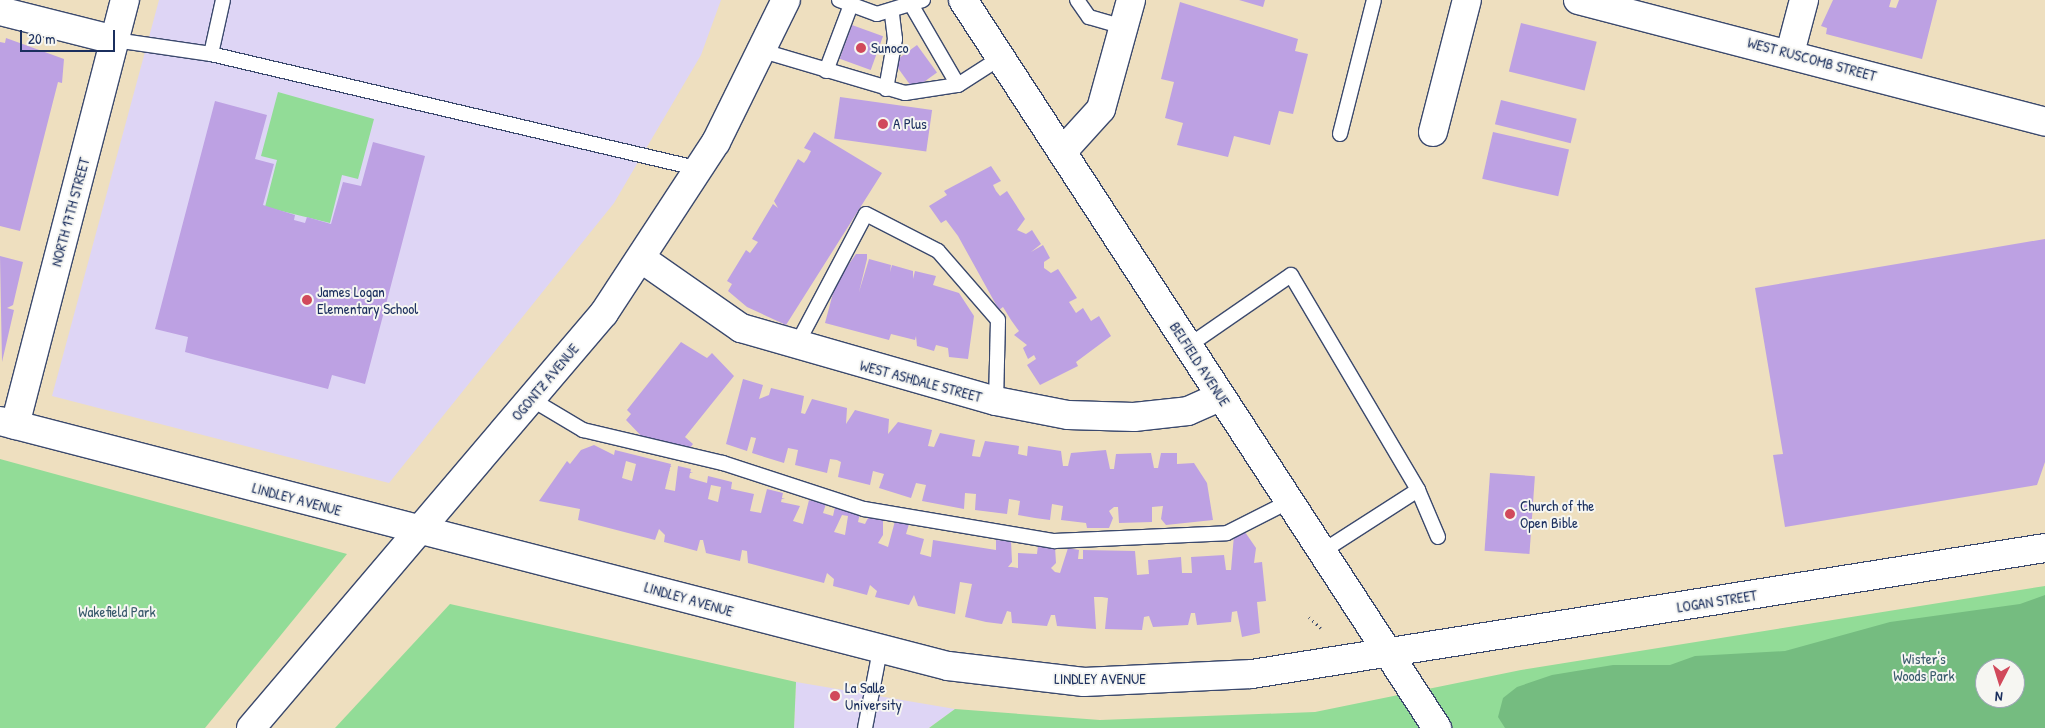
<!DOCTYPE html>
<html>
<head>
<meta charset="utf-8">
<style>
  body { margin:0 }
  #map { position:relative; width:2045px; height:728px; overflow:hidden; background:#eedfbf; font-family:"Patrick Hand",sans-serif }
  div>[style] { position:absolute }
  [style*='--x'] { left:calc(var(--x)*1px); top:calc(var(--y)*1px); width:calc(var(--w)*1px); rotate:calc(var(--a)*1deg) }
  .built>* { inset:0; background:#ded5f5 }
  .green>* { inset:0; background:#92dc97 }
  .forest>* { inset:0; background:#75bc80 }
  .building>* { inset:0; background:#bda1e3; transform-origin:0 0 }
  .path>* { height:3px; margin-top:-1.5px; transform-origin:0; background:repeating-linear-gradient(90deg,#3b496d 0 1px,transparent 0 5px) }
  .roads { filter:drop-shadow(1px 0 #3b496d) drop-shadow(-1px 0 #3b496d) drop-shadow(0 1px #3b496d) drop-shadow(0 -1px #3b496d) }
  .service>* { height:14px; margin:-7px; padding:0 7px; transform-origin:7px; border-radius:7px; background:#fff }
  .minor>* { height:28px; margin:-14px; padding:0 14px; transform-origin:14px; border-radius:14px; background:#fff }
  .tertiary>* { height:28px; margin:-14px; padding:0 14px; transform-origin:14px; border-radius:14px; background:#fff }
  .primary>* { height:28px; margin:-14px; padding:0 14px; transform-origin:14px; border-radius:14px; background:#fff }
  .dots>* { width:14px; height:14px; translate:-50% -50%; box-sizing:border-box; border:2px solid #f6f6f2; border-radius:50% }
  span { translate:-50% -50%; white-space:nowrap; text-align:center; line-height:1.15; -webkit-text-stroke:4px #f6f6f2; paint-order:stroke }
  .poi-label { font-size:15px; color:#1b2f5e }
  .left { translate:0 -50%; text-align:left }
  .street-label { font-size:15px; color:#1b2f5e }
  .park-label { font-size:15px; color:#395a6c }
  .north { position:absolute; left:1975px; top:658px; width:50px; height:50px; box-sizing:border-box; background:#f6f6f2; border:1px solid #9ea6b7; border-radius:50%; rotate:185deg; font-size:14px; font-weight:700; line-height:20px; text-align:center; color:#1b2f5e }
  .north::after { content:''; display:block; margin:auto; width:18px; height:22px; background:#d1495b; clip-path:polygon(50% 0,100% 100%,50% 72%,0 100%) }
  .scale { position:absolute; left:20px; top:30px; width:95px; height:22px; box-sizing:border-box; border:2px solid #1b2f5e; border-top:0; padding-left:6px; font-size:15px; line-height:18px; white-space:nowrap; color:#1b2f5e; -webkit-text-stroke:4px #f6f6f2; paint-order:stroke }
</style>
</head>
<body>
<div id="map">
  <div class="built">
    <i style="clip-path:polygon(159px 0,721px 0,701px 55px,614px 203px,389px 483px,52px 396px)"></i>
    <i style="clip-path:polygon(796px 682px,955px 709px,929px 728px,794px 728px)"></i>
  </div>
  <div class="green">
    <i style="clip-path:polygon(278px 92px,374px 119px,358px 179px,342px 175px,330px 223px,265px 207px,277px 160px,261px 156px)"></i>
    <i style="clip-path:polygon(0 459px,347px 554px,205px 728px,0 728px)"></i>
    <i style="clip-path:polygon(evenodd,2045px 586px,2045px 728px,929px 728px,955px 709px,1100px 720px,1315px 712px,1521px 670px,2045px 586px,1985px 668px,2015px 668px,2015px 698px,1985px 698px,1985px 668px)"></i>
    <i style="clip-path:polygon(450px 604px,796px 682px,794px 728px,335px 728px)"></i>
  </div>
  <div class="forest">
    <i style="clip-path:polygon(evenodd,2045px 595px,2045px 728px,1505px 728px,1498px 717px,1503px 698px,1517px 687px,1552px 675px,1613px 665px,1670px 665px,1695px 656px,1785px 651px,1890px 622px,2020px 604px,2045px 595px,1985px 668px,2015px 668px,2015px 698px,1985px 698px,1985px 668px)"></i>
  </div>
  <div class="building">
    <i style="clip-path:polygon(1239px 0,1265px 0,1263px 7px)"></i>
    <i style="clip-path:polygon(1833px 0,1891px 0,1889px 7px,1896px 8px,1899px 0,1937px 0,1922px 59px,1826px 34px,1827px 28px,1821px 26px)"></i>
    <i style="clip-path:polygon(1180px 2px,1298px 39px,1295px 51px,1308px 54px,1293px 114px,1279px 111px,1270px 145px,1234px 136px,1228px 157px,1177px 145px,1183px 123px,1165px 118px,1174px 82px,1161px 79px)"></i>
    <i style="left:1521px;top:23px;width:78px;height:50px;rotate:14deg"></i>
    <i style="left:852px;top:25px;width:33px;height:36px;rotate:20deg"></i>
    <i style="clip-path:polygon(6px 38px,64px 59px,62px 83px,58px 82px,20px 231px,0 226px,0 42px,5px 43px)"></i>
    <i style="left:917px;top:45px;width:34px;height:29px;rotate:54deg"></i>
    <i style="left:840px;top:97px;width:93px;height:42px;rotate:8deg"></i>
    <i style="left:1501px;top:100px;width:78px;height:25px;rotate:14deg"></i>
    <i style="clip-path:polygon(215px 101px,267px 115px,255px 159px,274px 164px,263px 205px,295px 215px,294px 220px,305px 223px,307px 217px,331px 224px,343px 182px,361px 186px,373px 142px,425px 156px,365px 384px,332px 375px,328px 389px,211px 359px,185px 352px,188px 337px,155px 329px)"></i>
    <i style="clip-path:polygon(814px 132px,882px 173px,786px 325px,747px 307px,728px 291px,732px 284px,727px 281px,746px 250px,750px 253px,758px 242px,752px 239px,773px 204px,778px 208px,774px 201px,798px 159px,804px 163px,807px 159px,811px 151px,804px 148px)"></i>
    <i style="left:1493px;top:132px;width:78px;height:48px;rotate:13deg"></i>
    <i style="clip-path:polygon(991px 166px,1001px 181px,993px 185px,996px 191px,1000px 196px,1007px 191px,1025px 219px,1017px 230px,1026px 234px,1032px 230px,1041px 244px,1031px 252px,1043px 245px,1050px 258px,1044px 262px,1044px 268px,1051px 273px,1058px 269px,1077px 298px,1069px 302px,1076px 313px,1083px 308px,1091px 321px,1099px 316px,1111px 336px,1076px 362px,1078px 366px,1040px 385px,1027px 365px,1036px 359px,1034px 355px,1028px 359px,1023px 348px,1027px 345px,1014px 335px,1019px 331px,1011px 320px,1003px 307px,999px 310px,958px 236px,946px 220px,941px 223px,929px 206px,947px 195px,944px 191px)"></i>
    <i style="clip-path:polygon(2045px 239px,2045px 462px,2037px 485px,1785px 527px,1773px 455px,1783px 454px,1755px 288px)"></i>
    <i style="clip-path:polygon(856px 254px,867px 254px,867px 259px,859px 292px,869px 259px,891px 265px,890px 272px,892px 265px,913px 271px,913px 279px,915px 271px,936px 276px,933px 285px,959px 293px,974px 316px,968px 359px,949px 357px,948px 348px,936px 345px,934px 351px,917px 346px,916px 336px,915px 340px,891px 334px,889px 340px,825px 323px,836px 282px)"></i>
    <i style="clip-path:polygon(0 256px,23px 262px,13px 305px,7px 308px,14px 310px,2px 362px)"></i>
    <i style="clip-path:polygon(681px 342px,707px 358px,712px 353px,734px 376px,685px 437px,693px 444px,687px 452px,647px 442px,626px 420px,631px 414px,627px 410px)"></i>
    <i style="clip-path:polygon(743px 379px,763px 385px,759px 399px,769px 395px,771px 388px,804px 396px,801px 413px,805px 414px,812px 399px,847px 408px,846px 424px,855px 410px,889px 419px,888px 434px,898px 422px,932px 430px,928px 446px,934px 447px,940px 433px,975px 440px,972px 456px,980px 457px,985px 441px,1019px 446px,1018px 454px,1027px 456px,1028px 446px,1061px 451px,1063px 466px,1068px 466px,1071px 453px,1106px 450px,1110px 469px,1114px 469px,1116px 454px,1151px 453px,1154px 468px,1158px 468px,1161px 453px,1177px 453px,1177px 464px,1194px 463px,1207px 483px,1213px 520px,1166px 525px,1161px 519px,1163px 506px,1152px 507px,1152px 522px,1119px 523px,1118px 507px,1114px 507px,1109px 511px,1113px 518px,1109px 528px,1087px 528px,1086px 523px,1061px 520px,1063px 506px,1052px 504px,1050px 520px,1035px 518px,1018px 515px,1020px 501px,1015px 500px,1009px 499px,1007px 514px,975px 510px,976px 494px,965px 493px,964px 509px,922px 501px,926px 485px,916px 483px,911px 498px,879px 488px,884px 474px,873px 471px,870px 485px,838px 477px,841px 462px,837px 460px,830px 459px,827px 473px,795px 465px,798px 450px,788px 448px,784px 463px,752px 453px,756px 438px,751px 437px,747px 451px,726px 444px)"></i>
    <i style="clip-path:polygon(evenodd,594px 445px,614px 455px,615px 450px,671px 464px,665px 489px,675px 491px,678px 466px,691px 469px,689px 478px,707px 483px,708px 476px,732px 482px,731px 489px,754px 494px,750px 511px,761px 513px,767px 489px,783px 493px,781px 502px,800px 506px,793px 521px,803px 524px,809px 500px,826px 504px,823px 513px,833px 516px,835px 507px,860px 513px,858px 522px,865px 524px,869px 516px,883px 519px,883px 535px,878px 543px,888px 547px,895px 521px,909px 524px,906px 534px,924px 539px,920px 554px,931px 557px,933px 540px,996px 550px,996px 540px,1011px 541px,1012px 562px,1008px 567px,1012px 567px,1018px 568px,1018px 553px,1037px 554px,1038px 545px,1055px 547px,1056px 563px,1051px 568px,1055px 572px,1060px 573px,1068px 548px,1079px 550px,1078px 559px,1083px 559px,1083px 550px,1135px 551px,1137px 575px,1149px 574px,1148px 560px,1181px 557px,1182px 573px,1192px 573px,1191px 557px,1224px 555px,1226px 570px,1231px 570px,1234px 535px,1245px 532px,1256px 548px,1254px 563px,1262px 562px,1266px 601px,1257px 602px,1260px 633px,1242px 637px,1237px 611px,1232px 612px,1231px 622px,1197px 625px,1195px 613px,1191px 613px,1188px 625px,1153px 627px,1149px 616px,1144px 617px,1142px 630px,1105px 629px,1108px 598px,1102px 597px,1094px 597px,1096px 629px,1057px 626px,1055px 615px,1051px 615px,1047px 626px,1012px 623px,1011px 612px,1007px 611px,1002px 624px,986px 622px,965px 617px,972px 584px,960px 582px,955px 614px,918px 606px,914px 595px,909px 605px,875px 597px,877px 591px,870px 585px,867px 595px,833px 586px,834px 579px,827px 573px,824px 583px,748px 563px,747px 551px,742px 550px,740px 561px,706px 553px,703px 540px,700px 540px,697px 551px,664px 542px,665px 535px,659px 529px,655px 540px,578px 520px,580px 509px,539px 501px,567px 461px,570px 464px,581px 450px,594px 445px,626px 461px,636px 464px,632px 481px,622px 478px,626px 461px,594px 445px,711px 485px,721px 487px,718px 502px,708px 499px,711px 485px,594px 445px,842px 515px,848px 516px,845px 535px,834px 532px,842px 515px)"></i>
    <i style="left:1490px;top:473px;width:45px;height:78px;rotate:4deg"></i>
  </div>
  <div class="path">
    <i style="--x:1309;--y:617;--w:16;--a:43"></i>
  </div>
  <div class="roads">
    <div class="service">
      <i style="--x:839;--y:0;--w:40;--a:20.2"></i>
      <i style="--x:877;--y:14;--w:48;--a:-16.9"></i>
      <i style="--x:1077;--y:0;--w:21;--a:55"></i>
      <i style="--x:1089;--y:17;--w:36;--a:16"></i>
      <i style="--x:912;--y:6;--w:91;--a:59.8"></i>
      <i style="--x:115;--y:40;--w:97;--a:8.3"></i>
      <i style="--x:211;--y:54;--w:502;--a:13.23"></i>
      <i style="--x:763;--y:51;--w:148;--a:16.5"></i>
      <i style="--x:905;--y:93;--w:54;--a:-8.6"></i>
      <i style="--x:958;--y:85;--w:50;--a:-32.7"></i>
      <i style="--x:211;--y:54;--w:55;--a:-77.5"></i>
      <i style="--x:826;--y:71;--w:71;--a:-69.3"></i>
      <i style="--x:886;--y:89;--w:51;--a:-79.8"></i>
      <i style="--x:895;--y:39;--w:26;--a:-97"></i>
      <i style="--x:1340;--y:134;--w:138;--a:-75.8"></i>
      <i style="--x:796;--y:346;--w:149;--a:-62.1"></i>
      <i style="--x:866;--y:214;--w:81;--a:27.2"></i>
      <i style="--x:938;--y:251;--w:91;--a:49"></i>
      <i style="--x:998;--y:320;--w:81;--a:91.4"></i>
      <i style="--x:1188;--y:346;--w:125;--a:-34.6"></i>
      <i style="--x:1291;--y:275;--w:250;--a:59.4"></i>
      <i style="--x:531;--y:399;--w:61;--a:30.8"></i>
      <i style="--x:583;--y:430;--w:144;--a:13.3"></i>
      <i style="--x:723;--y:463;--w:148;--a:18.1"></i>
      <i style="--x:864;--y:509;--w:193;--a:9.6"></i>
      <i style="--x:1054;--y:541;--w:173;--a:-2.6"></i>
      <i style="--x:1227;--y:533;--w:71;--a:-26.9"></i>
      <i style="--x:1323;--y:551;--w:113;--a:-32.7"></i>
      <i style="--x:1418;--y:490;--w:51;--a:66.9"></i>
      <i style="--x:865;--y:728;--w:79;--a:-79.1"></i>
    </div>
    <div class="minor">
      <i style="--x:1578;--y:0;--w:483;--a:14.6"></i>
      <i style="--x:0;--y:11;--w:119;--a:14.2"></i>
      <i style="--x:1790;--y:53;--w:55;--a:-75.2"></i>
      <i style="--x:1433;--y:132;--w:136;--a:-75.6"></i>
      <i style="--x:1062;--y:152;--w:58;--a:-47.8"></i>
      <i style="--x:1101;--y:109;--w:113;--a:-74.6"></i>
      <i style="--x:642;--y:259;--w:121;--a:34.9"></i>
      <i style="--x:741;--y:328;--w:265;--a:16"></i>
      <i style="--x:996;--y:401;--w:73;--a:11"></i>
      <i style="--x:1068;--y:415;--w:66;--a:1.7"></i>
      <i style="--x:1134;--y:417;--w:54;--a:-6.3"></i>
      <i style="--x:1188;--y:411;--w:36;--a:-24"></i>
      <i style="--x:0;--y:421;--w:979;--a:14.49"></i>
      <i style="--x:948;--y:666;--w:137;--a:6.7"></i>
      <i style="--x:1084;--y:682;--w:168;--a:-2.7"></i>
      <i style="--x:1252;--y:674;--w:803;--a:-9.03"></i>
      <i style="--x:15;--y:425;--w:439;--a:-75.5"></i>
    </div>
    <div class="tertiary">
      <i style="--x:963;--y:0;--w:869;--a:56.93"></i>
    </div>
    <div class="primary">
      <i style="--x:251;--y:728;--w:545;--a:-49.62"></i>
      <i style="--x:604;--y:313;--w:204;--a:-56.8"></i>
      <i style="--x:716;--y:142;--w:158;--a:-63.8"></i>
    </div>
  </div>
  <div class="dots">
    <i style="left:861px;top:48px;background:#d1495b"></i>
    <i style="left:883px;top:124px;background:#d1495b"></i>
    <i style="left:307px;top:300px;background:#d1495b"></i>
    <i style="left:1510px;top:514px;background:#d1495b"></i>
    <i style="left:835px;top:696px;background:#d1495b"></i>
  </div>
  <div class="poi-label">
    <span class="left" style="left:871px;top:48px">Sunoco</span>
    <span class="left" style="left:893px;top:124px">A Plus</span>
    <span class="left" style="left:317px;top:300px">James Logan<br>Elementary School</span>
    <span class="left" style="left:1520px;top:514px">Church of the<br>Open Bible</span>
    <span class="left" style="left:845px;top:696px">La Salle<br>University</span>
  </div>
  <div class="street-label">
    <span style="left:1812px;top:59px;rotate:15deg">WEST RUSCOMB STREET</span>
    <span style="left:70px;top:212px;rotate:-75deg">NORTH 17TH STREET</span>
    <span style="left:1200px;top:364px;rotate:57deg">BELFIELD AVENUE</span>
    <span style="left:921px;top:381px;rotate:15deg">WEST ASHDALE STREET</span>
    <span style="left:545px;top:382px;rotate:-50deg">OGONTZ AVENUE</span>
    <span style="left:297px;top:499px;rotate:15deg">LINDLEY AVENUE</span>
    <span style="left:689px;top:599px;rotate:16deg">LINDLEY AVENUE</span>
    <span style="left:1717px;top:601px;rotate:-9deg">LOGAN STREET</span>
    <span style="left:1100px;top:679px">LINDLEY AVENUE</span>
  </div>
  <div class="park-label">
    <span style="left:117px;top:612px">Wakefield Park</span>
    <span style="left:1924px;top:667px">Wister's<br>Woods Park</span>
  </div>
  <div class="north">N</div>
  <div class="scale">20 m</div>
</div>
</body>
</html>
